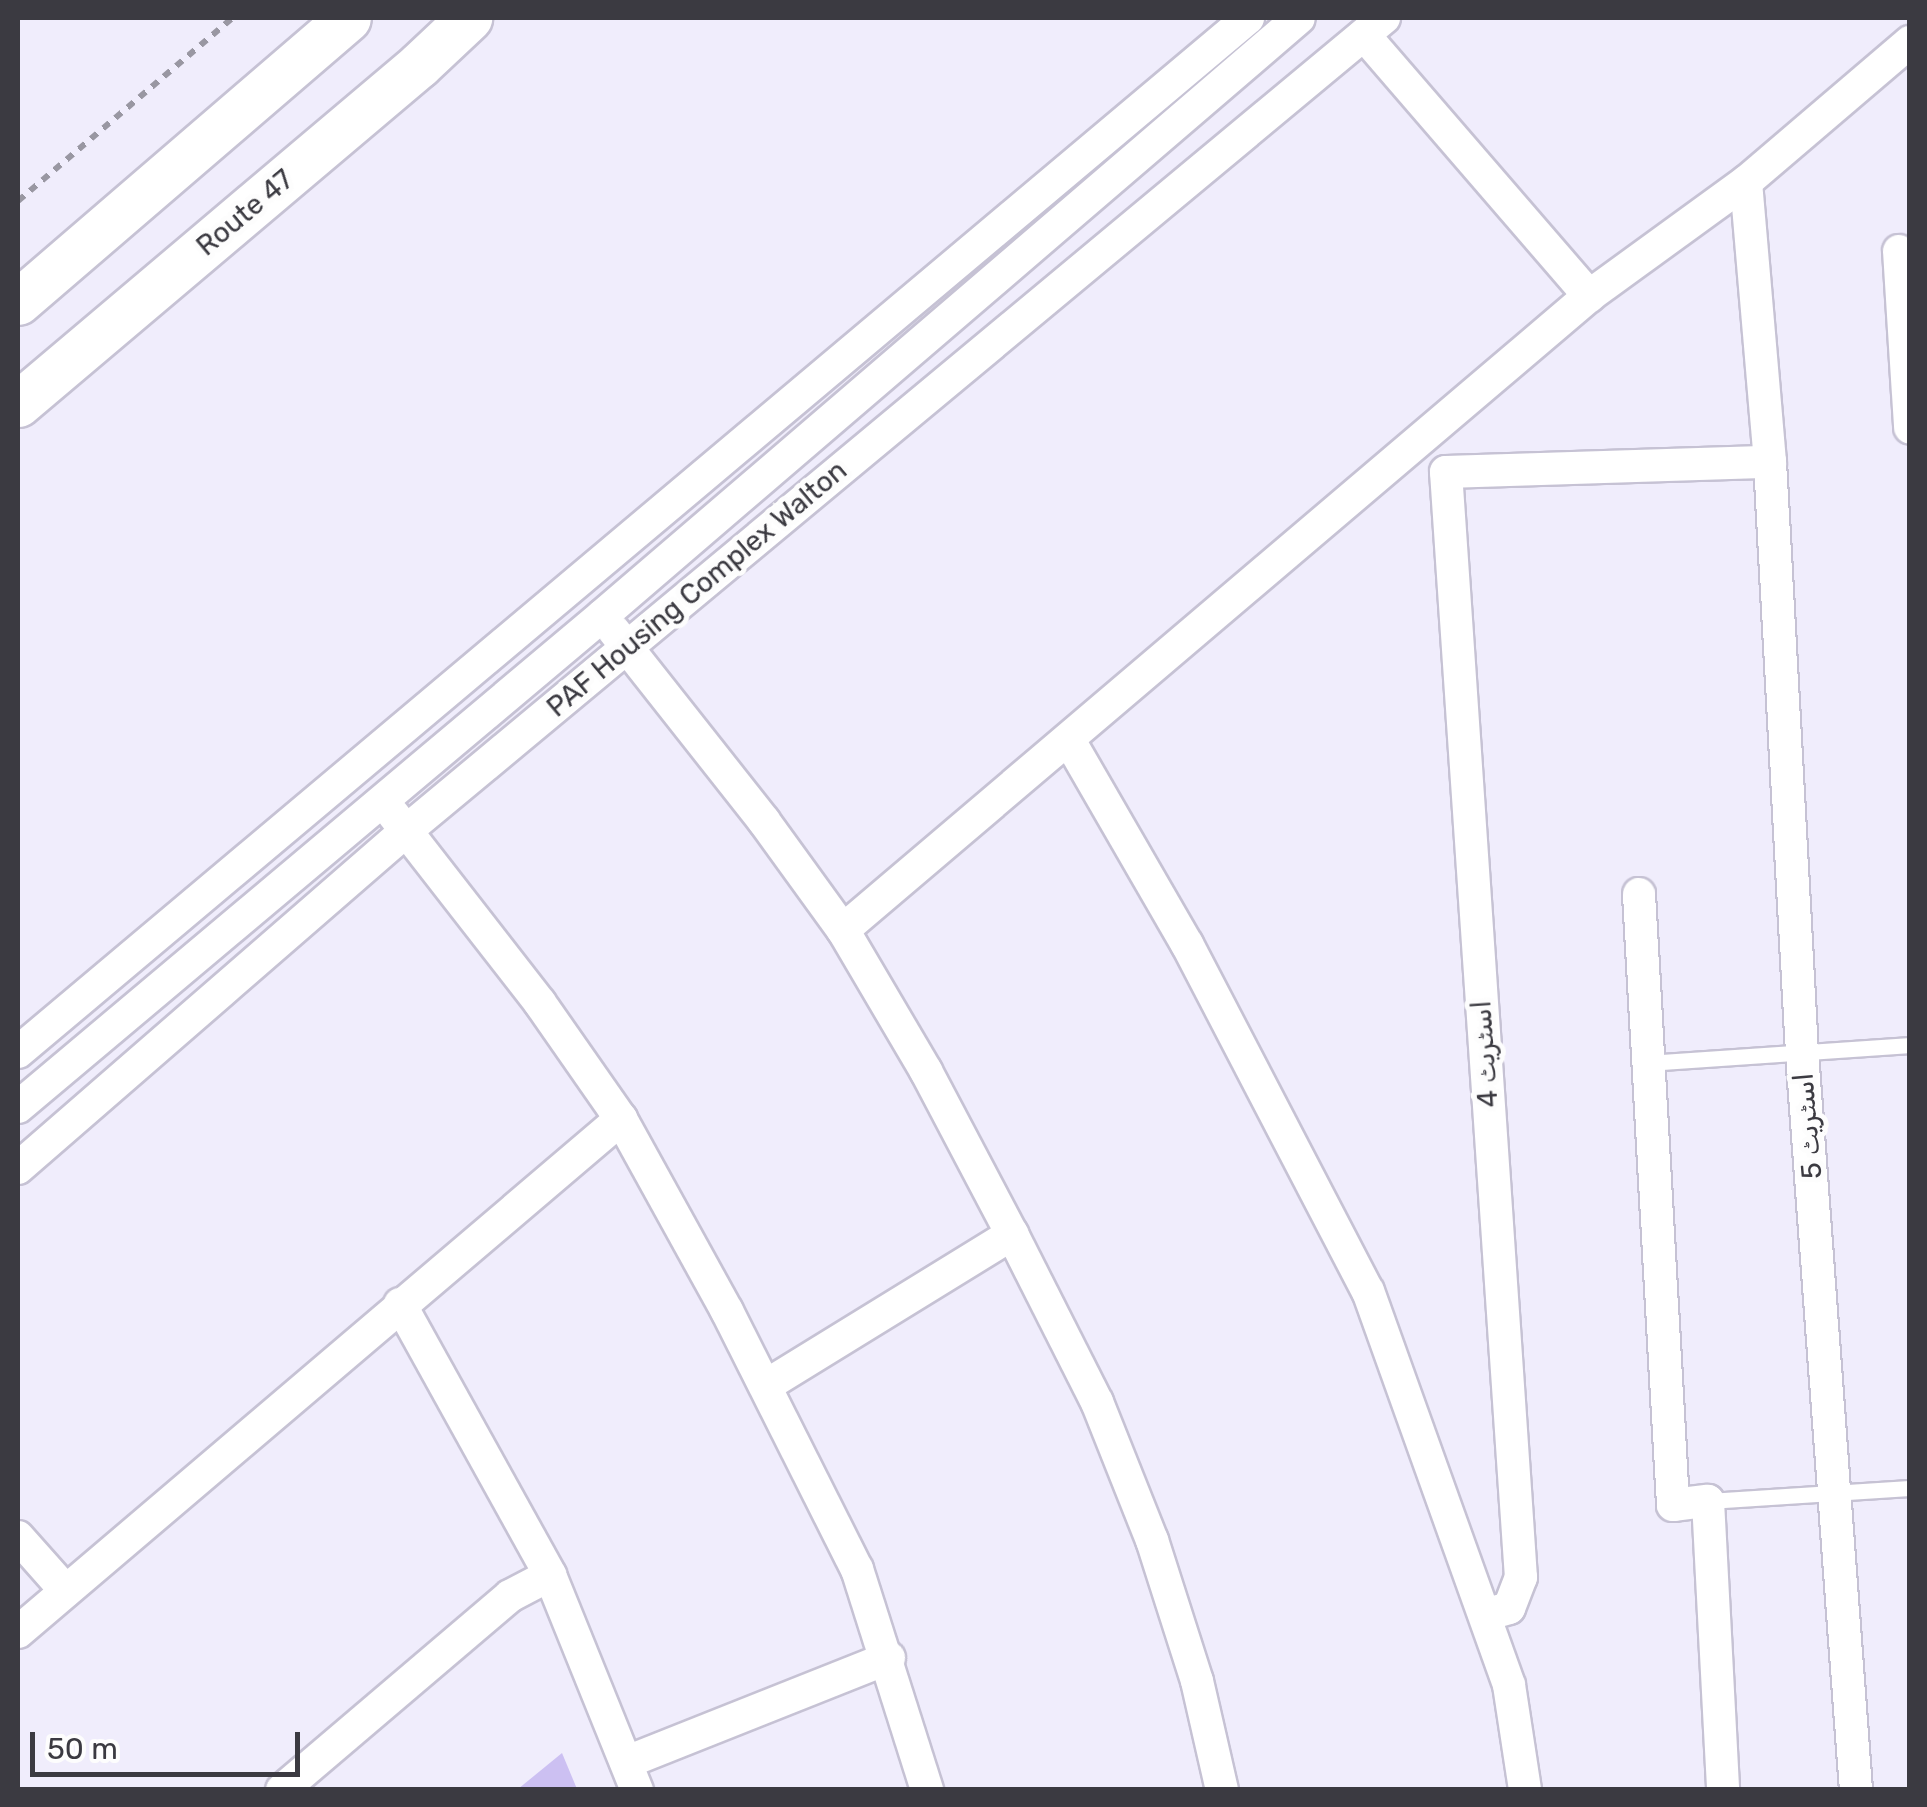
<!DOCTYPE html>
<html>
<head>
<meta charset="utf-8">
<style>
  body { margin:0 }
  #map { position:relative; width:1927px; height:1807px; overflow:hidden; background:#f0edfc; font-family:Rubik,"Noto Naskh Arabic",sans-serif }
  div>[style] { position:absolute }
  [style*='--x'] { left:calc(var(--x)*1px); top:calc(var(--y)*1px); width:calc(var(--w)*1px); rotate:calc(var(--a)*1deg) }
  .green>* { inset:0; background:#ccc0f2 }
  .path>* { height:6px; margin-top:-3px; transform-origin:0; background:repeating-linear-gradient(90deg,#9997a2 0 8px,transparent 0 16px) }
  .roads { filter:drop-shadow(2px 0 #c6c2d4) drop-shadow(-2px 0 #c6c2d4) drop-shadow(0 2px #c6c2d4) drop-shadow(0 -2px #c6c2d4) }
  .lane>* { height:15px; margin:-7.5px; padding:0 7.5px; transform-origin:7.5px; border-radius:7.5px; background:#fff }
  .street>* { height:32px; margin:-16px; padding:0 16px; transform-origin:16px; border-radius:16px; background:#fff }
  .secondary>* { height:45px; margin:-22.5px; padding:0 22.5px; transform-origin:22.5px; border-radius:22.5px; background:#fff }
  span { translate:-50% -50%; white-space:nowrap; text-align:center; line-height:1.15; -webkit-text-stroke:10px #fdfdfd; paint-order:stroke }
  .street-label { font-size:28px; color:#3b3a41 }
  .frame { position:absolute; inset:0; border:20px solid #3b3a41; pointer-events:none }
  .scale { position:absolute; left:30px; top:1732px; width:270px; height:45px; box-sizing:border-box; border:5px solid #3b3a41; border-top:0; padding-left:12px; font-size:30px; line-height:35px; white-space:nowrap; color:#3b3a41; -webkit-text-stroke:8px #fdfdfd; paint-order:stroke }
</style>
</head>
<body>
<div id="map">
  <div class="green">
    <i style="clip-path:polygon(562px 1753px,577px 1789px,518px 1789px)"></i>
  </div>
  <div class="path">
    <i style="--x:18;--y:201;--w:282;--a:-40.5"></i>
  </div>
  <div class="roads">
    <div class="lane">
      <i style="--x:1647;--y:1063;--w:264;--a:-3.9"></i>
      <i style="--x:1708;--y:1501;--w:202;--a:-3.7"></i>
    </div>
    <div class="street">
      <i style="--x:1364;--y:35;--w:345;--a:49.2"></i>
      <i style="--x:1899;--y:251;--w:177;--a:86.4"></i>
      <i style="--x:1770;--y:462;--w:592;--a:86.9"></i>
      <i style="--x:1802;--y:1053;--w:739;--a:85.81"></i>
      <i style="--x:1446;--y:472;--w:1108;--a:86.12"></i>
      <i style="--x:1521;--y:1577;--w:33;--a:111"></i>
      <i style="--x:1509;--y:1608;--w:25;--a:164"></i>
      <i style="--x:1446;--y:472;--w:324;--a:-1.8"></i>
      <i style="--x:1770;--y:462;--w:281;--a:-94.9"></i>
      <i style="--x:614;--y:631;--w:242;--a:51.7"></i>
      <i style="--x:764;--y:821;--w:135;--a:54.1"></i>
      <i style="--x:843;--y:930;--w:164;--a:59.5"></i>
      <i style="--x:926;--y:1071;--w:184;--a:62.2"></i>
      <i style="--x:1012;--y:1234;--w:188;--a:63.2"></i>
      <i style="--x:1097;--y:1402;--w:149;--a:68.3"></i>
      <i style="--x:1152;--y:1540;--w:148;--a:72.3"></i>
      <i style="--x:1197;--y:1681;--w:112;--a:77.1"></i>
      <i style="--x:1069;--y:740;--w:236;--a:60"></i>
      <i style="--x:1187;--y:944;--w:391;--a:62.5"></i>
      <i style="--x:1368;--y:1291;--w:418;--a:70.3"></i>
      <i style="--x:1509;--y:1685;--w:106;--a:81.3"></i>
      <i style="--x:393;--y:814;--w:239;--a:52.1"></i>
      <i style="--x:540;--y:1003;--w:141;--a:55.1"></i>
      <i style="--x:621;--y:1119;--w:219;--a:61.1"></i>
      <i style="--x:727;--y:1311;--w:289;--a:63.3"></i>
      <i style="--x:857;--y:1569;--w:232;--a:72.4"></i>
      <i style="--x:1639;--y:894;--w:612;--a:86.81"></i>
      <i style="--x:1673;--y:1505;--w:35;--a:-7"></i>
      <i style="--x:1708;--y:1501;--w:289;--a:87"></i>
      <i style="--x:843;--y:930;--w:979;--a:-40.36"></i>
      <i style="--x:1589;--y:296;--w:194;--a:-36"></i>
      <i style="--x:1746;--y:182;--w:216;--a:-40.5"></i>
      <i style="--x:18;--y:1052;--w:1607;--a:-40.05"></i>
      <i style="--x:18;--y:1107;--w:763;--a:-40.06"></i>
      <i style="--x:602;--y:616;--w:918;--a:-40.63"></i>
      <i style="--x:18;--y:1168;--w:514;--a:-40.98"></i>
      <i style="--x:406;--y:831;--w:1272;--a:-39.74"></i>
      <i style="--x:400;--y:1304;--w:310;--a:61"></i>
      <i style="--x:550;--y:1575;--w:232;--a:68"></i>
      <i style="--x:767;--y:1385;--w:288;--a:-31.6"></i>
      <i style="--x:18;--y:1537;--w:72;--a:48.4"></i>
      <i style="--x:18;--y:1632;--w:792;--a:-40.39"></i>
      <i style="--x:627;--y:1762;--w:282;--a:-21.7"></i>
      <i style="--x:282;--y:1790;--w:299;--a:-40.4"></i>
      <i style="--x:510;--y:1596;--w:45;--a:-27.7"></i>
    </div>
    <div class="secondary">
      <i style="--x:18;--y:302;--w:435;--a:-40.7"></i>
      <i style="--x:18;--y:404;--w:525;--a:-40.21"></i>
      <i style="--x:419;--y:65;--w:69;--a:-43.2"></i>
    </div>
  </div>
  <div class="street-label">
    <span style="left:245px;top:213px;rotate:-40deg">Route 47</span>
    <span style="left:697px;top:589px;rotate:-40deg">PAF Housing Complex Walton</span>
    <span style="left:1485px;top:1054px;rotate:-94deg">اسٹریٹ 4</span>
    <span style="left:1808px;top:1126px;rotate:-95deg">اسٹریٹ 5</span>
  </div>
  <div class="frame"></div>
  <div class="scale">50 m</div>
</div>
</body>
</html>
